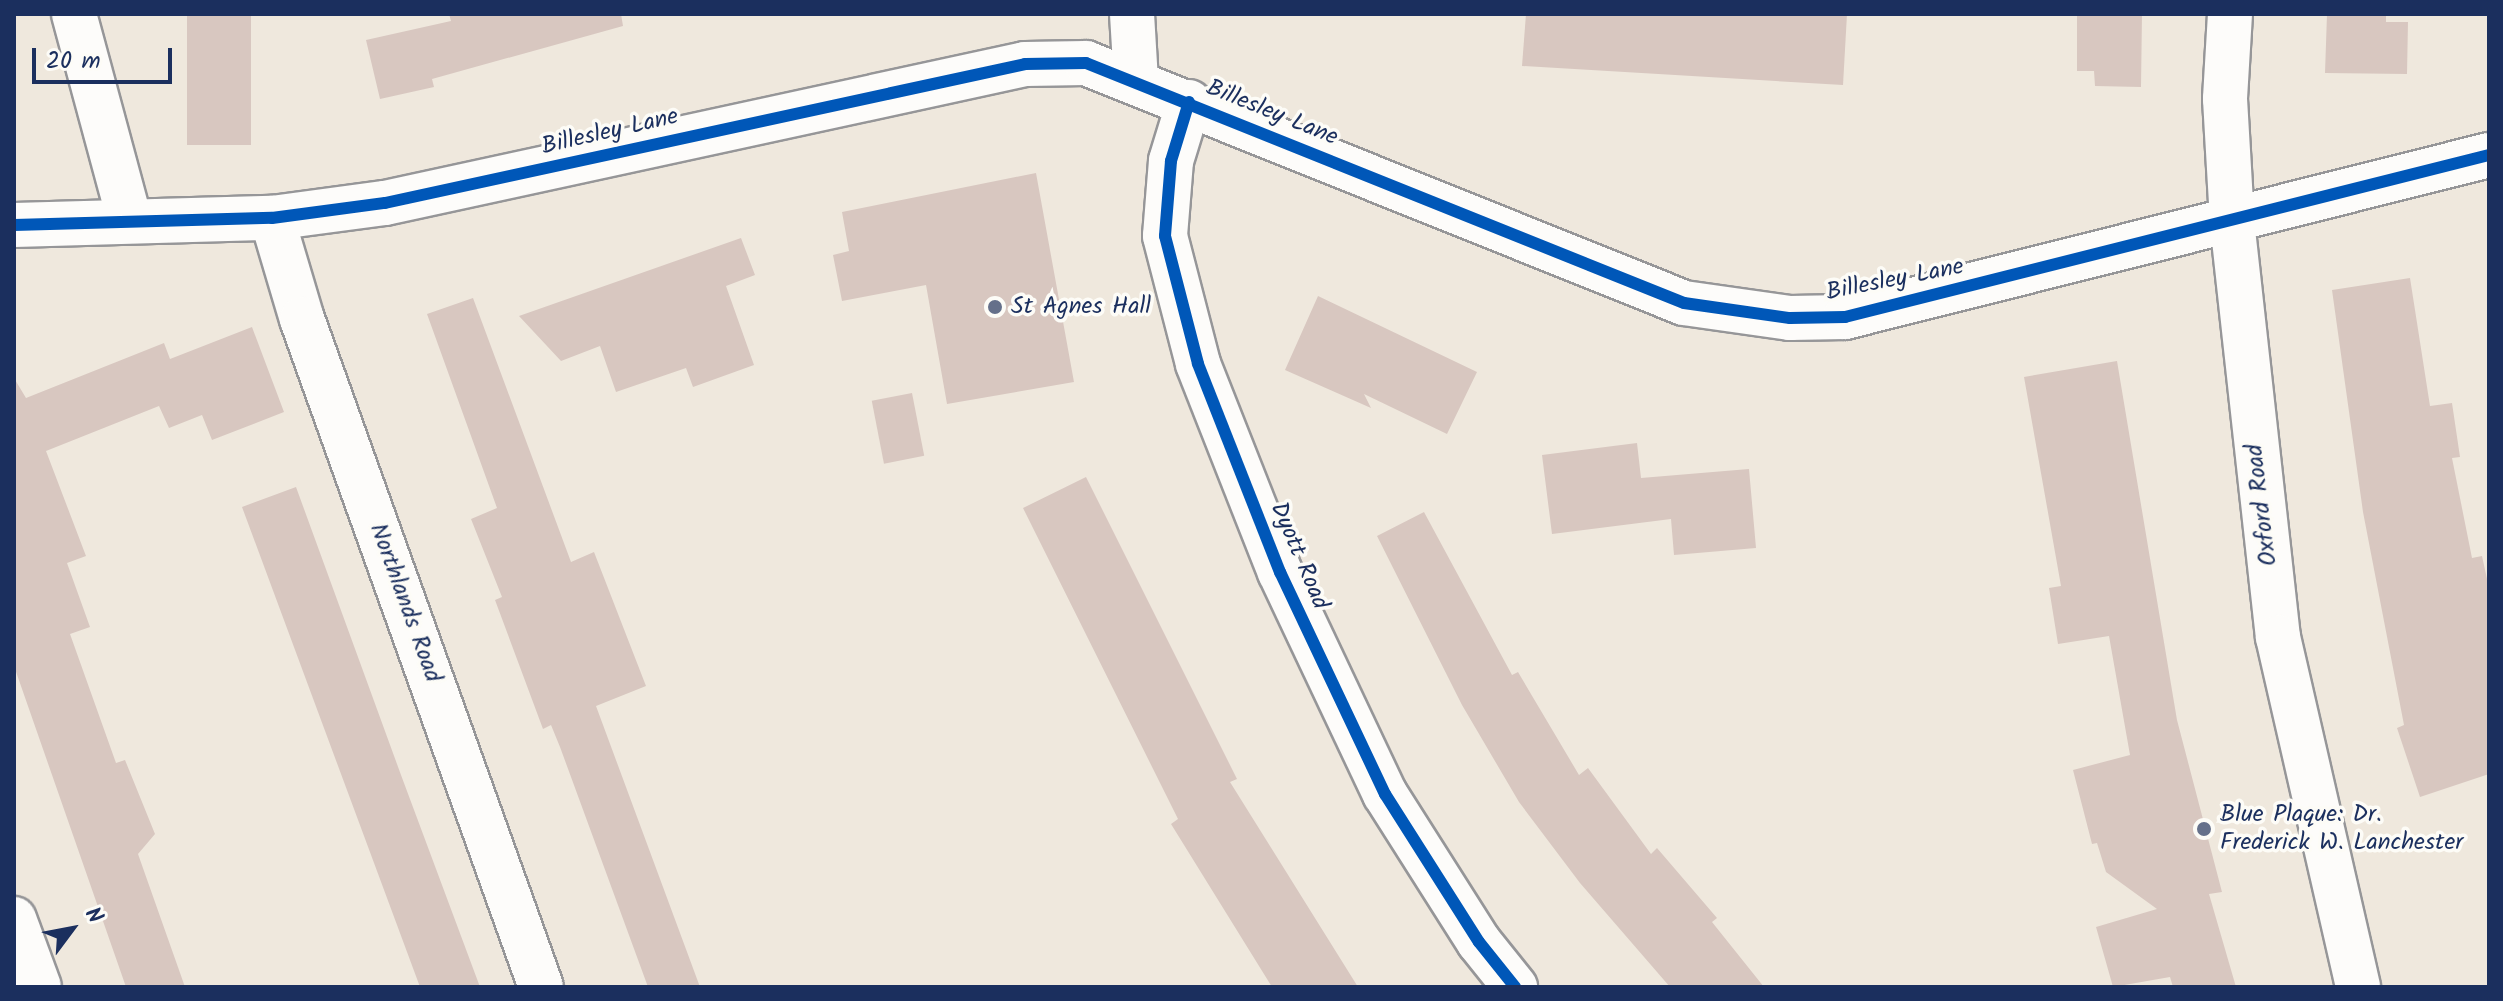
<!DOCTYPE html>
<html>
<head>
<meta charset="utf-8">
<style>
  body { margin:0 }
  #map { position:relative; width:2503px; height:1001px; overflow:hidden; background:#efe8dd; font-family:Kalam,sans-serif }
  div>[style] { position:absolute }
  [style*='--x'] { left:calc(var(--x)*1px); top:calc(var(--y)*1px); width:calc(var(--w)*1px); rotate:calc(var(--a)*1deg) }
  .building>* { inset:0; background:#d8c7c0; transform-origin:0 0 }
  .roads { filter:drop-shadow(2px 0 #969698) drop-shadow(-2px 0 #969698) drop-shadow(0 2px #969698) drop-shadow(0 -2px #969698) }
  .street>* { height:44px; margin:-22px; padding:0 22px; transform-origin:22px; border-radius:22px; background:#fdfcfa }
  .secondary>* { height:44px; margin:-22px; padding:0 22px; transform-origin:22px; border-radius:22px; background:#fdfcfa }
  .cycleway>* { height:12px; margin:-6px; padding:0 6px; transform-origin:6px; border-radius:6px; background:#0057b8 }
  .dots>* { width:22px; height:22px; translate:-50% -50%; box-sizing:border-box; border:4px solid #fdfcf7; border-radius:50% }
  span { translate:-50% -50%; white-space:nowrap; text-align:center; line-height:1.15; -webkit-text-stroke:7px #fdfcf7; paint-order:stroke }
  .street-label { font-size:24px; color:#1b2f5e }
  .poi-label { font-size:24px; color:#1b2f5e }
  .left { translate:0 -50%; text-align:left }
  .frame { position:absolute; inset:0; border:16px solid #1b2f5e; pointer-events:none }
  .north { position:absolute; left:32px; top:889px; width:80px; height:80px; -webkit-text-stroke:6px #fdfcf7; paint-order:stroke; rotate:58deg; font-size:22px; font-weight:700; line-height:32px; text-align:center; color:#1b2f5e }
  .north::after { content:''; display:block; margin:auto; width:28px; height:36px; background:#1b2f5e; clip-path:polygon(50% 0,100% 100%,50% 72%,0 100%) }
  .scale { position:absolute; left:32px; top:48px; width:140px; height:36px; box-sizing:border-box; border:4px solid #1b2f5e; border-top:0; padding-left:10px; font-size:24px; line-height:28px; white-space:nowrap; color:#1b2f5e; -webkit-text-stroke:6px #fdfcf7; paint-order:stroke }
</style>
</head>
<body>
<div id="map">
  <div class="building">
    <i style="left:187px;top:14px;width:64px;height:131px"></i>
    <i style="clip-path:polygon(449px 14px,621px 14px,623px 26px,432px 79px,434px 87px,380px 99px,366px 40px,451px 21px)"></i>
    <i style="clip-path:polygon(1526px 14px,1847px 14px,1843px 85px,1522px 66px)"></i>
    <i style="clip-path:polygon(2077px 14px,2142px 14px,2141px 87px,2095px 86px,2094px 71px,2077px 71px)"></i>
    <i style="clip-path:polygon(2327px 14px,2386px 14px,2386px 22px,2408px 22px,2407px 74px,2325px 73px)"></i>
    <i style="clip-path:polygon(1036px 173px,1074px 382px,947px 404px,926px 285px,842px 301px,833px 255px,849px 251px,842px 212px)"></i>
    <i style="clip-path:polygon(741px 238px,755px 275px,726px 286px,754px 365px,693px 387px,686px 368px,616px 392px,600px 346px,561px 361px,519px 316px)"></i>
    <i style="clip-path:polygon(2410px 278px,2430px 406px,2452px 403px,2460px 457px,2452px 458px,2472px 558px,2482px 556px,2489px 588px,2489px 774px,2420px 797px,2397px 728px,2404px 725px,2363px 512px,2332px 290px)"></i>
    <i style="clip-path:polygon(1318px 296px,1477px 372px,1447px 434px,1364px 394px,1371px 408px,1285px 370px)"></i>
    <i style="clip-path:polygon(473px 298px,571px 562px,594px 552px,646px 686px,596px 706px,700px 987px,648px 987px,560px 747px,551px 725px,543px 729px,495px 600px,502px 597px,471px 519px,497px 508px,427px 314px)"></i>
    <i style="clip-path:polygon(252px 327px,284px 412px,212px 440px,202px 415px,169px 428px,159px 406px,46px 451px,86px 556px,67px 563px,90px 627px,70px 634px,116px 763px,125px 760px,155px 834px,138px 854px,185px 987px,126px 987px,14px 666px,14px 378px,26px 398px,164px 343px,170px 359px)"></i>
    <i style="clip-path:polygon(2117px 361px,2177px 720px,2222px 892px,2209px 894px,2236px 987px,2173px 987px,2170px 977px,2113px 987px,2096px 927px,2157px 909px,2106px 872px,2097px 843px,2092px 844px,2073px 770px,2130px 755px,2109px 636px,2058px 644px,2049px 588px,2061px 586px,2024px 377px)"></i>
    <i style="left:912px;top:393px;width:64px;height:41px;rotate:79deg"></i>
    <i style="clip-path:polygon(1637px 443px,1641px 478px,1749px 469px,1756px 548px,1674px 555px,1671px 519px,1552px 534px,1542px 455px)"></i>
    <i style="clip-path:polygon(1086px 477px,1237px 779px,1230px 782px,1358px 987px,1272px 987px,1171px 824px,1178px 819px,1023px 508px)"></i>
    <i style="clip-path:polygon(296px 487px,401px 775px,480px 987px,420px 987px,242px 507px)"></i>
    <i style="clip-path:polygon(1424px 512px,1512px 675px,1518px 672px,1579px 775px,1588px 768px,1651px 854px,1657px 848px,1717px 918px,1712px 922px,1764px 987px,1670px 987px,1580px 883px,1519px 802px,1462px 705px,1377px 536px)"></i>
  </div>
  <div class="roads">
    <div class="street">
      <i style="--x:74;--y:14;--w:214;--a:74.9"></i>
      <i style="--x:1132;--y:14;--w:67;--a:86.6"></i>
      <i style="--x:2230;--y:14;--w:85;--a:93.4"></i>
      <i style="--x:2225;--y:99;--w:122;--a:86.7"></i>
      <i style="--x:2232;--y:221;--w:419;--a:83.7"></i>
      <i style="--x:2278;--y:637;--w:359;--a:77.1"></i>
      <i style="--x:1189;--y:102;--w:62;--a:107"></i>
      <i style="--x:1171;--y:161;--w:75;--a:94.6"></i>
      <i style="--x:1165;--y:236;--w:132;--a:75.5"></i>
      <i style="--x:1198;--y:364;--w:224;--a:68.5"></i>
      <i style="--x:1280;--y:572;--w:246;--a:64.7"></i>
      <i style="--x:1385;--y:794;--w:175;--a:57.6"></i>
      <i style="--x:1479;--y:942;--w:58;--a:51.3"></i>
      <i style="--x:272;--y:218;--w:105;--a:73.5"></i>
      <i style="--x:302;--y:319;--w:709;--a:70.31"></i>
      <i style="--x:14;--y:919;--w:72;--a:69.8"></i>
    </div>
    <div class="secondary">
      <i style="--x:14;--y:225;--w:258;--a:-1.6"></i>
      <i style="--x:272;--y:218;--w:114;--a:-7.6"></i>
      <i style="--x:385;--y:203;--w:655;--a:-12.25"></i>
      <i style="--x:1025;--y:64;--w:61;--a:-0.9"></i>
      <i style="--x:1086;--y:63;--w:644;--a:21.87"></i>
      <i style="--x:1684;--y:303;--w:107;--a:8.1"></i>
      <i style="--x:1790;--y:318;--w:55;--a:-1"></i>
      <i style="--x:1845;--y:317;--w:664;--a:-14.12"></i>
    </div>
  </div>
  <div class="cycleway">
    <i style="--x:1189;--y:102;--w:62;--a:107"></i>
    <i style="--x:1171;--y:161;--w:75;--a:94.6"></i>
    <i style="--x:1165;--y:236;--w:132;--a:75.5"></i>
    <i style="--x:1198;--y:364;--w:224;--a:68.5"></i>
    <i style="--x:1280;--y:572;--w:246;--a:64.7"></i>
    <i style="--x:1385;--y:794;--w:175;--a:57.6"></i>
    <i style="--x:1479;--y:942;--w:58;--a:51.3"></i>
    <i style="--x:14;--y:225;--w:258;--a:-1.6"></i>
    <i style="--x:272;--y:218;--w:114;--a:-7.6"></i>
    <i style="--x:385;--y:203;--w:655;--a:-12.25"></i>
    <i style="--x:1025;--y:64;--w:61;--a:-0.9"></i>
    <i style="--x:1086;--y:63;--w:644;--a:21.87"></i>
    <i style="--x:1684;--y:303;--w:107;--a:8.1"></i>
    <i style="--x:1790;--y:318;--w:55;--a:-1"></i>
    <i style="--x:1845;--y:317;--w:664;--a:-14.12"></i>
  </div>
  <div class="dots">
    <i style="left:995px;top:307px;background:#65708a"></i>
    <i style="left:2204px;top:829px;background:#65708a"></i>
  </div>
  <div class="street-label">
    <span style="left:1272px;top:113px;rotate:22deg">Billesley Lane</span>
    <span style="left:610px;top:132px;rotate:-13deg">Billesley Lane</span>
    <span style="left:1895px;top:280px;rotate:-11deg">Billesley Lane</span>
    <span style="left:2262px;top:505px;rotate:-97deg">Oxford Road</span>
    <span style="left:1299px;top:556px;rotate:67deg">Dyott Road</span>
    <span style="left:405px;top:603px;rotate:70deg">Northlands Road</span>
  </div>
  <div class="poi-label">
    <span class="left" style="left:1011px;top:307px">St Agnes Hall</span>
    <span class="left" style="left:2220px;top:829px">Blue Plaque: Dr.<br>Frederick W. Lanchester</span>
  </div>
  <div class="frame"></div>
  <div class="north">N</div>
  <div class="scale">20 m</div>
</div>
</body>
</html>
